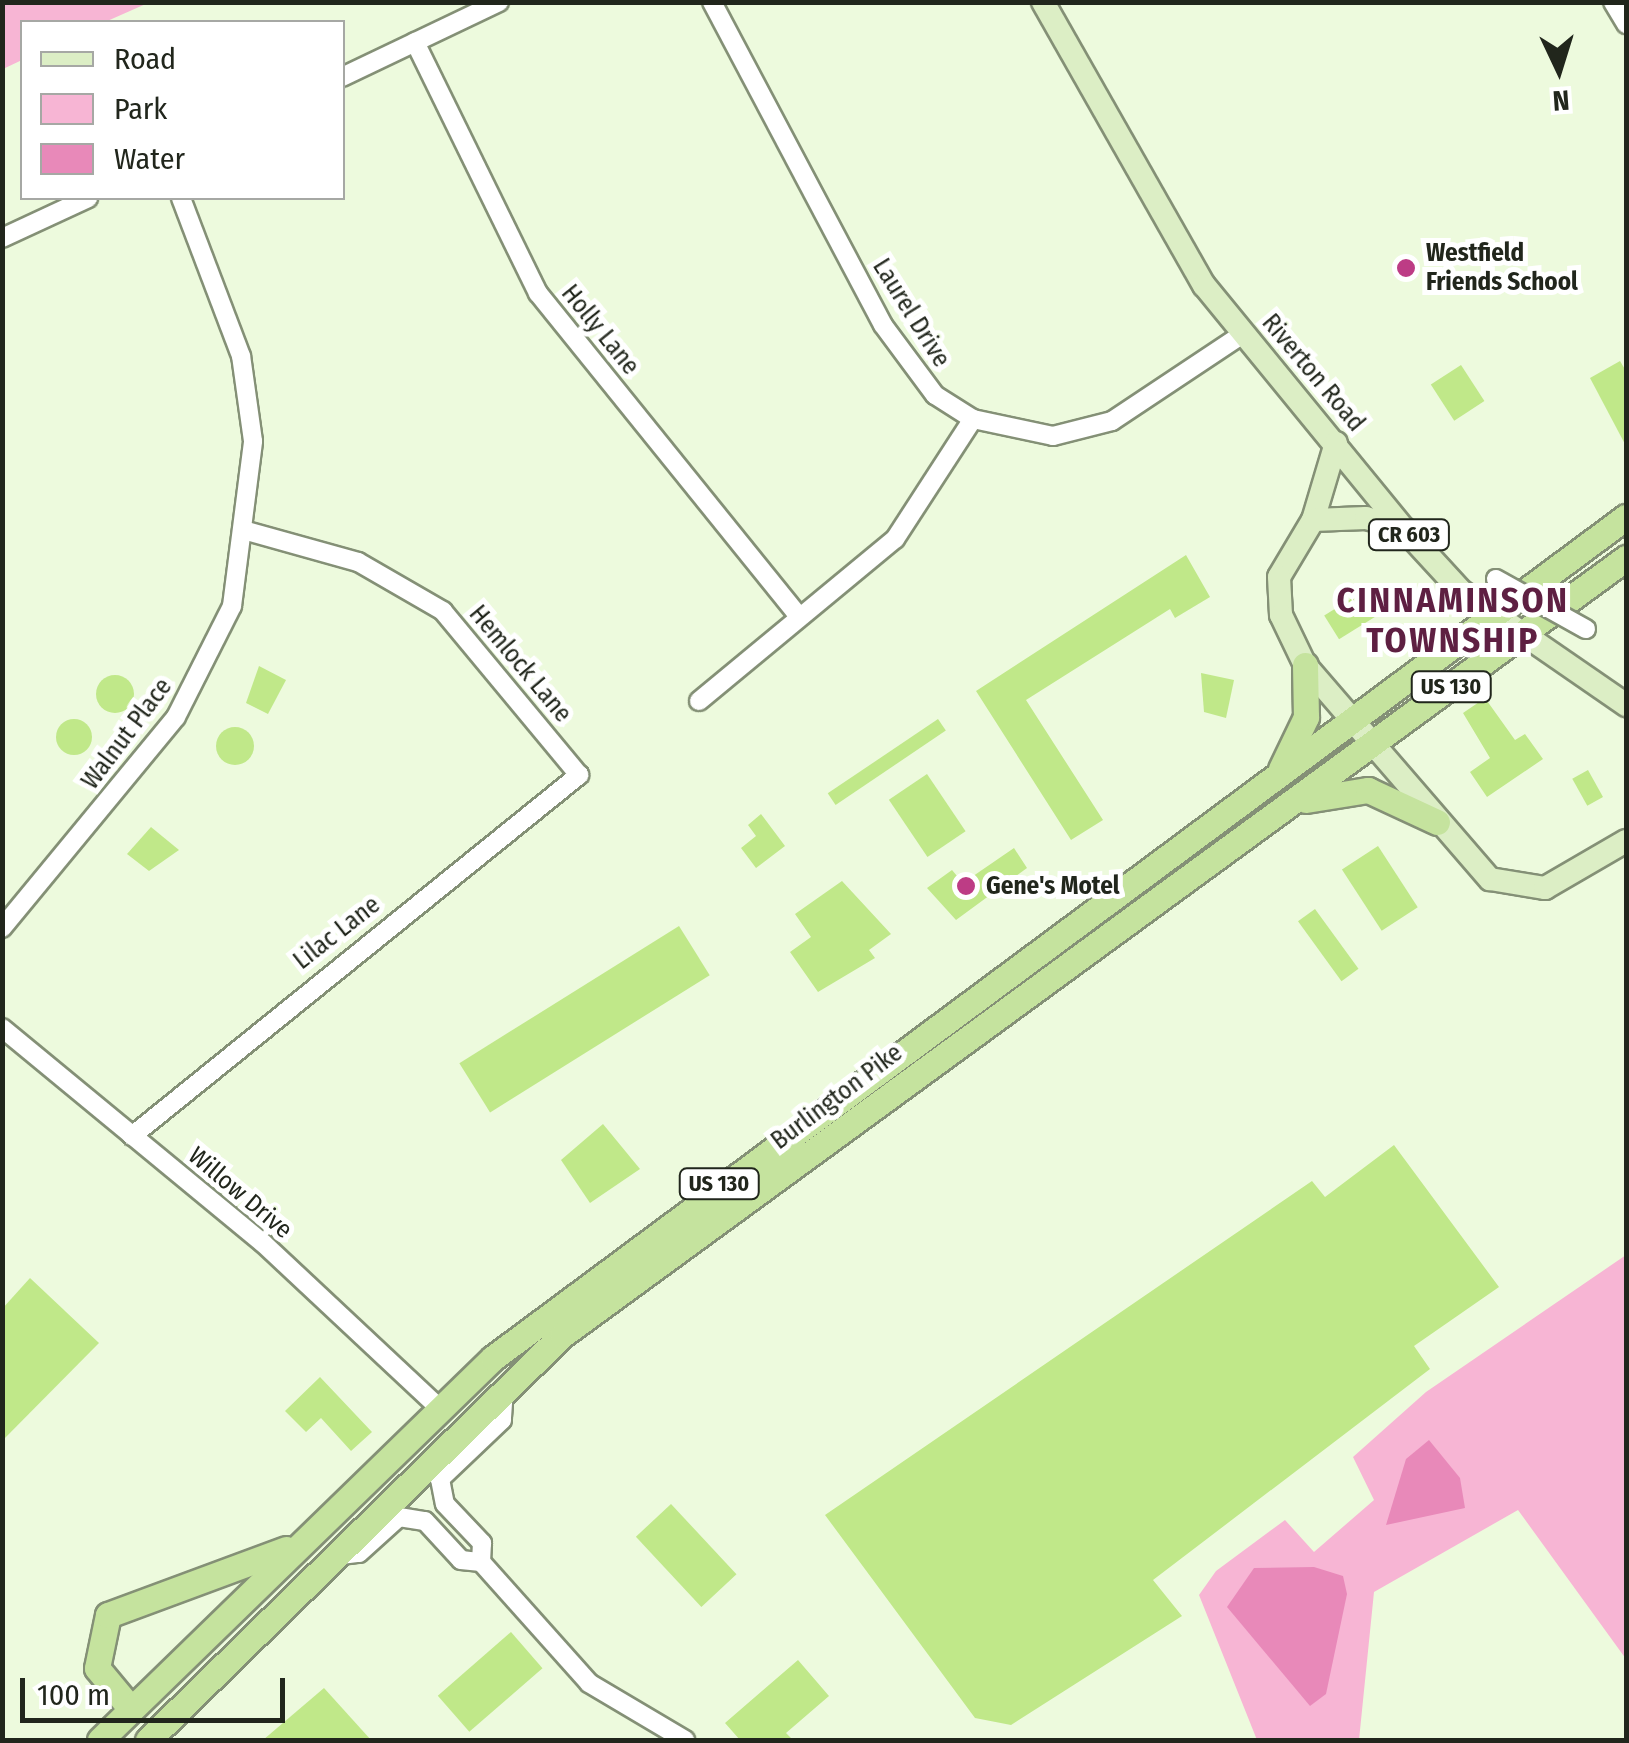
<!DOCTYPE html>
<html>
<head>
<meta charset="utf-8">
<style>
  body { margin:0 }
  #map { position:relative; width:1629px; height:1743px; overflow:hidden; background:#edfadd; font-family:"Fira Sans Condensed",sans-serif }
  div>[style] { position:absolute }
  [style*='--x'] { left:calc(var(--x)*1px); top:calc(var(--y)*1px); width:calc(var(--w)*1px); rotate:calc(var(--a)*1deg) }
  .green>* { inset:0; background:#f7b5d4 }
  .water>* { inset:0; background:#e889b9 }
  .building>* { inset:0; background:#c0e889; transform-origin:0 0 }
  .round { border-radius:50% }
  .roads { filter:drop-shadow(2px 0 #849076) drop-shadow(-2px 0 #849076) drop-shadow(0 2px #849076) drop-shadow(0 -2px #849076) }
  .minor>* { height:18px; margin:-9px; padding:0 9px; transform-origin:9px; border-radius:9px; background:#fff }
  .major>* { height:22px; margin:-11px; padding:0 11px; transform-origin:11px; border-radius:11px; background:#dceec5 }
  .highway>* { height:25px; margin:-12.5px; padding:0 12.5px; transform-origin:12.5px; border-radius:12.5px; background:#c5e39e }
  .bridges { filter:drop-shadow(2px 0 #849076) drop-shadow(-2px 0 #849076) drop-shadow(0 2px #849076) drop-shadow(0 -2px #849076) }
  .minor-bridge>* { height:18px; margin:-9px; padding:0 9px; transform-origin:9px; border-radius:9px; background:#fff }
  .dots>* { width:28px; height:28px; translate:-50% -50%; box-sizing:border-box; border:5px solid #fff; border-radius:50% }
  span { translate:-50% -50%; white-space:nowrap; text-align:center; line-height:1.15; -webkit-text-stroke:10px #fff; paint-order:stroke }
  .shield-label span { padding:2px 8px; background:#fff; border:2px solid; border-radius:8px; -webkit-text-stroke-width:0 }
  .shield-label { font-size:22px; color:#21261c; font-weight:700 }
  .poi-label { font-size:25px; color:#21261c; font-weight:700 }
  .left { translate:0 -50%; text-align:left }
  .street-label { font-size:25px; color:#21261c }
  .district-label { font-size:35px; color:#5e1f42; font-weight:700; letter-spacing:2.5px }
  .frame { position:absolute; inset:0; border:5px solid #21261c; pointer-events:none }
  .legend { position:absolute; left:20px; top:20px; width:325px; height:180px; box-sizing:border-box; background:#fff; border:2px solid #a6a8a4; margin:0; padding:12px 18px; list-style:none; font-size:30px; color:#21261c }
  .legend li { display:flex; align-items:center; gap:20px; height:50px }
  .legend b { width:50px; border:2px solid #a6a8a4 }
  .north { position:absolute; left:1509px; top:20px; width:100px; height:100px; -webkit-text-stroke:8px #fff; paint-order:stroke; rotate:176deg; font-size:28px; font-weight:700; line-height:40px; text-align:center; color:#21261c }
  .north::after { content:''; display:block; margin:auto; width:35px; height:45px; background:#21261c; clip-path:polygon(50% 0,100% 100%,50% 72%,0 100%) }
  .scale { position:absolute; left:20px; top:1678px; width:265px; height:45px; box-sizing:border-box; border:5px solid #21261c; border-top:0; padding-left:12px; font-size:30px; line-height:35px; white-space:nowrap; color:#21261c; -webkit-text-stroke:8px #fff; paint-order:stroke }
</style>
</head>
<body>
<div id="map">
  <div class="green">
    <i style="clip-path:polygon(2px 3px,3px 2px,148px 3px,105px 22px,22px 22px,22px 60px,3px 69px)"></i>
    <i style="clip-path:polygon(1626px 1255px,1626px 1659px,1518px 1510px,1374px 1592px,1359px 1740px,1257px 1740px,1199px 1595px,1216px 1571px,1285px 1520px,1314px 1552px,1374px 1500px,1353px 1457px,1426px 1392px)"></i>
  </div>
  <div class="water">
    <i style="clip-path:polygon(1429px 1440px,1460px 1478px,1465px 1508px,1386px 1525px,1406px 1459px)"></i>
    <i style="clip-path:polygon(1314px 1567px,1343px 1576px,1347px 1594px,1326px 1694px,1310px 1706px,1227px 1607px,1254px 1568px)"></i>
  </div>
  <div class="building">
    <i style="clip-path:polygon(1620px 361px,1626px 371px,1626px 446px,1590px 378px)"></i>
    <i style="left:1461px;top:365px;width:43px;height:36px;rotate:57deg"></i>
    <i style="clip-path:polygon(1186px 555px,1210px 597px,1175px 618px,1170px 609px,1026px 700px,1103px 820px,1071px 840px,976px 691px)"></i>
    <i style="left:1370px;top:587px;width:28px;height:54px;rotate:58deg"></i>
    <i style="clip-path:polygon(259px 666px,286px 680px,268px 714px,246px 703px)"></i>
    <i style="clip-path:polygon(1201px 673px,1234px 680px,1226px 718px,1204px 712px)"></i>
    <i class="round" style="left:96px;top:675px;width:38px;height:38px"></i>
    <i style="clip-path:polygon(1485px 698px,1515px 740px,1525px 734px,1543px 759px,1487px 797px,1470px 772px,1490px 758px,1463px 713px)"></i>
    <i class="round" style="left:56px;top:719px;width:36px;height:36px"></i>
    <i style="left:938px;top:719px;width:14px;height:133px;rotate:56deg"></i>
    <i class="round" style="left:216px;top:727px;width:38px;height:38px"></i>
    <i style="left:1588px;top:770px;width:31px;height:18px;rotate:61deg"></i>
    <i style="left:927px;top:774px;width:69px;height:46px;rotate:56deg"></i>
    <i style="clip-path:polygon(761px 814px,785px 846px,756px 868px,741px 848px,756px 836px,748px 825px)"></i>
    <i style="clip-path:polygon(151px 827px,179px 850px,149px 871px,127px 854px)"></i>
    <i style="left:1378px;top:846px;width:73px;height:43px;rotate:57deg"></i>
    <i style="clip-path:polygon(1014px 848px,1027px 868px,956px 920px,927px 888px,952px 870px,963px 883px)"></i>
    <i style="clip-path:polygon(842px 881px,891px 934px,869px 950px,875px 958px,818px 992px,790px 952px,811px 937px,795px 914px)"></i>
    <i style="left:1315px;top:909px;width:74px;height:21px;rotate:54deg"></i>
    <i style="left:679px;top:926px;width:58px;height:259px;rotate:58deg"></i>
    <i style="clip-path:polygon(603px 1124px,640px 1169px,590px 1203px,561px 1160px)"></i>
    <i style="clip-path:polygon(1394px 1145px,1499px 1287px,1414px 1346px,1430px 1369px,1153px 1580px,1182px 1616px,1011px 1725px,975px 1718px,825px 1515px,1312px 1181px,1325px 1197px)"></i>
    <i style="clip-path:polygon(30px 1278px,99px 1343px,2px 1441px,2px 1309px)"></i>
    <i style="clip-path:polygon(320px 1377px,372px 1432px,351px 1451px,321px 1418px,306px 1432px,285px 1411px)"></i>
    <i style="left:671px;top:1504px;width:96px;height:48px;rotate:47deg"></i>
    <i style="left:511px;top:1632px;width:48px;height:97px;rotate:49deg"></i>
    <i style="clip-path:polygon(798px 1660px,829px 1696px,786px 1733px,793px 1740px,740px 1740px,725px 1723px)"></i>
    <i style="clip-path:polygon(324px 1688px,371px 1740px,263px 1740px)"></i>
  </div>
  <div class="roads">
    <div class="minor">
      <i style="--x:712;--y:2;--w:365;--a:62.1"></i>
      <i style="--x:883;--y:325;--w:87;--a:53.4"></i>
      <i style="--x:935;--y:395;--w:45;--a:32.3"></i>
      <i style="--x:973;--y:419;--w:82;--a:12"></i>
      <i style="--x:1053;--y:436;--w:61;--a:-14.3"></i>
      <i style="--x:1112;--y:421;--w:157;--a:-33.6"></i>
      <i style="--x:1613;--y:2;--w:26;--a:59"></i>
      <i style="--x:415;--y:42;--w:280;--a:63.9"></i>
      <i style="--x:538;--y:293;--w:415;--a:51.1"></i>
      <i style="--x:342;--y:77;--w:174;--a:-25.5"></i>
      <i style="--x:2;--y:238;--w:95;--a:-24.9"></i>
      <i style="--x:699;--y:701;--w:254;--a:-39.6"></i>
      <i style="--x:895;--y:539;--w:143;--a:-57"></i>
      <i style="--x:2;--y:928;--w:273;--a:-50.5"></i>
      <i style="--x:176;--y:717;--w:124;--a:-63.2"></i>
      <i style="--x:232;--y:606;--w:166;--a:-82.7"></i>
      <i style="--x:253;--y:441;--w:86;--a:-98"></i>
      <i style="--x:241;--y:356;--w:169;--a:-110.8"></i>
      <i style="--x:2;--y:1028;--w:338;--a:39.5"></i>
      <i style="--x:263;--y:1243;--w:237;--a:43.1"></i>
      <i style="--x:132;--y:1136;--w:575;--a:-38.92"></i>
      <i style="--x:579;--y:775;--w:213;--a:-129.7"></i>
      <i style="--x:443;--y:611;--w:98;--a:-150"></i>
      <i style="--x:358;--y:562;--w:115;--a:-164.4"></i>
      <i style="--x:504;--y:1389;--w:31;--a:94"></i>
      <i style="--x:502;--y:1420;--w:86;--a:136.4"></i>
      <i style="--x:440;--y:1479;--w:25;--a:79"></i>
      <i style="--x:445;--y:1504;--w:54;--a:46.5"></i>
      <i style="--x:482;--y:1543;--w:19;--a:93"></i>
      <i style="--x:481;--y:1562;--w:162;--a:48.2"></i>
      <i style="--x:589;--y:1683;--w:112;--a:30.7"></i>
      <i style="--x:333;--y:1556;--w:26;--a:-7"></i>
      <i style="--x:359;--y:1553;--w:54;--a:-42"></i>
      <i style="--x:399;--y:1517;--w:26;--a:9"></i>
      <i style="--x:425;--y:1521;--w:53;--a:47.3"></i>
      <i style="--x:461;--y:1560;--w:20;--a:6"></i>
    </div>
    <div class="major">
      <i style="--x:1043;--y:2;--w:326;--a:60.4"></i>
      <i style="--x:1204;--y:285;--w:315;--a:50.7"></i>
      <i style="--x:1404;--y:529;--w:84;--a:47.4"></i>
      <i style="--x:1461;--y:591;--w:201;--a:34.6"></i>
      <i style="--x:1336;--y:443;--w:80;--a:106.6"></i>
      <i style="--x:1313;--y:520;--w:66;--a:120.8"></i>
      <i style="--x:1279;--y:577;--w:38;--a:87"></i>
      <i style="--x:1281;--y:615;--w:55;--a:64.4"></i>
      <i style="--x:1305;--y:665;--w:283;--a:49.2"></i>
      <i style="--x:1490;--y:879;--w:56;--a:9.3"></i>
      <i style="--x:1545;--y:888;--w:94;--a:-30.1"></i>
      <i style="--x:1313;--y:520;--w:53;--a:-2.2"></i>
      <i style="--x:1366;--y:518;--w:40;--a:16"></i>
    </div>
    <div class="highway">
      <i style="--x:1281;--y:769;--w:58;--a:-64.3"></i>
      <i style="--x:1306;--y:717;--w:52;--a:-91.1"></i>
      <i style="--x:1306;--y:800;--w:63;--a:-9.2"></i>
      <i style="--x:1368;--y:790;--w:76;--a:24.9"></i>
      <i style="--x:131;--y:1709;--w:53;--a:-129.7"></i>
      <i style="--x:97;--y:1668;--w:54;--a:-78.3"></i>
      <i style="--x:108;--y:1615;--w:190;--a:-20.3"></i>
      <i style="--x:100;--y:1740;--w:548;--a:-44.19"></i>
      <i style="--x:493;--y:1358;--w:1411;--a:-36.59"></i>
      <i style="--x:148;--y:1740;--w:579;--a:-44.37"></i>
      <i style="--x:562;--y:1335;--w:1318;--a:-36.14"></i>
    </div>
  </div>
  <div class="bridges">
    <div class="minor-bridge">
      <i style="--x:1496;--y:579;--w:103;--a:29.1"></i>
    </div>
  </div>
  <div class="dots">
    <i style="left:1406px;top:268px;background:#bd3c85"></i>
    <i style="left:966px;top:886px;background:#bd3c85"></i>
  </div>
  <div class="shield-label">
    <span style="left:1409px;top:535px">CR 603</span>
    <span style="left:1451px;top:687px">US 130</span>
    <span style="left:719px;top:1184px">US 130</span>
  </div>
  <div class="poi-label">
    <span class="left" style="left:1426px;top:268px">Westfield<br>Friends School</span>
    <span class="left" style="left:986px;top:886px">Gene's Motel</span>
  </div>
  <div class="street-label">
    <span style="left:911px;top:313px;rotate:58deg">Laurel Drive</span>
    <span style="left:600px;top:330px;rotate:51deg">Holly Lane</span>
    <span style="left:1313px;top:373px;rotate:50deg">Riverton Road</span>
    <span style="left:520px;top:664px;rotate:50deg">Hemlock Lane</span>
    <span style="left:127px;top:734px;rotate:-53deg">Walnut Place</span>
    <span style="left:337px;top:933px;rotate:-38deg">Lilac Lane</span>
    <span style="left:837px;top:1097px;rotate:-37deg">Burlington Pike</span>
    <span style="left:240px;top:1193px;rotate:40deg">Willow Drive</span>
  </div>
  <div class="district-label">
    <span style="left:1453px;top:620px">CINNAMINSON<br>TOWNSHIP</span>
  </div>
  <div class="frame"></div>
  <ul class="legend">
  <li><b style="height:12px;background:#dceec5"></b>Road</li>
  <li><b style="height:28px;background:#f7b5d4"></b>Park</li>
  <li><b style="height:28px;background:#e889b9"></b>Water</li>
  </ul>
  <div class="north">N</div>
  <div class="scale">100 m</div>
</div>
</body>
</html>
